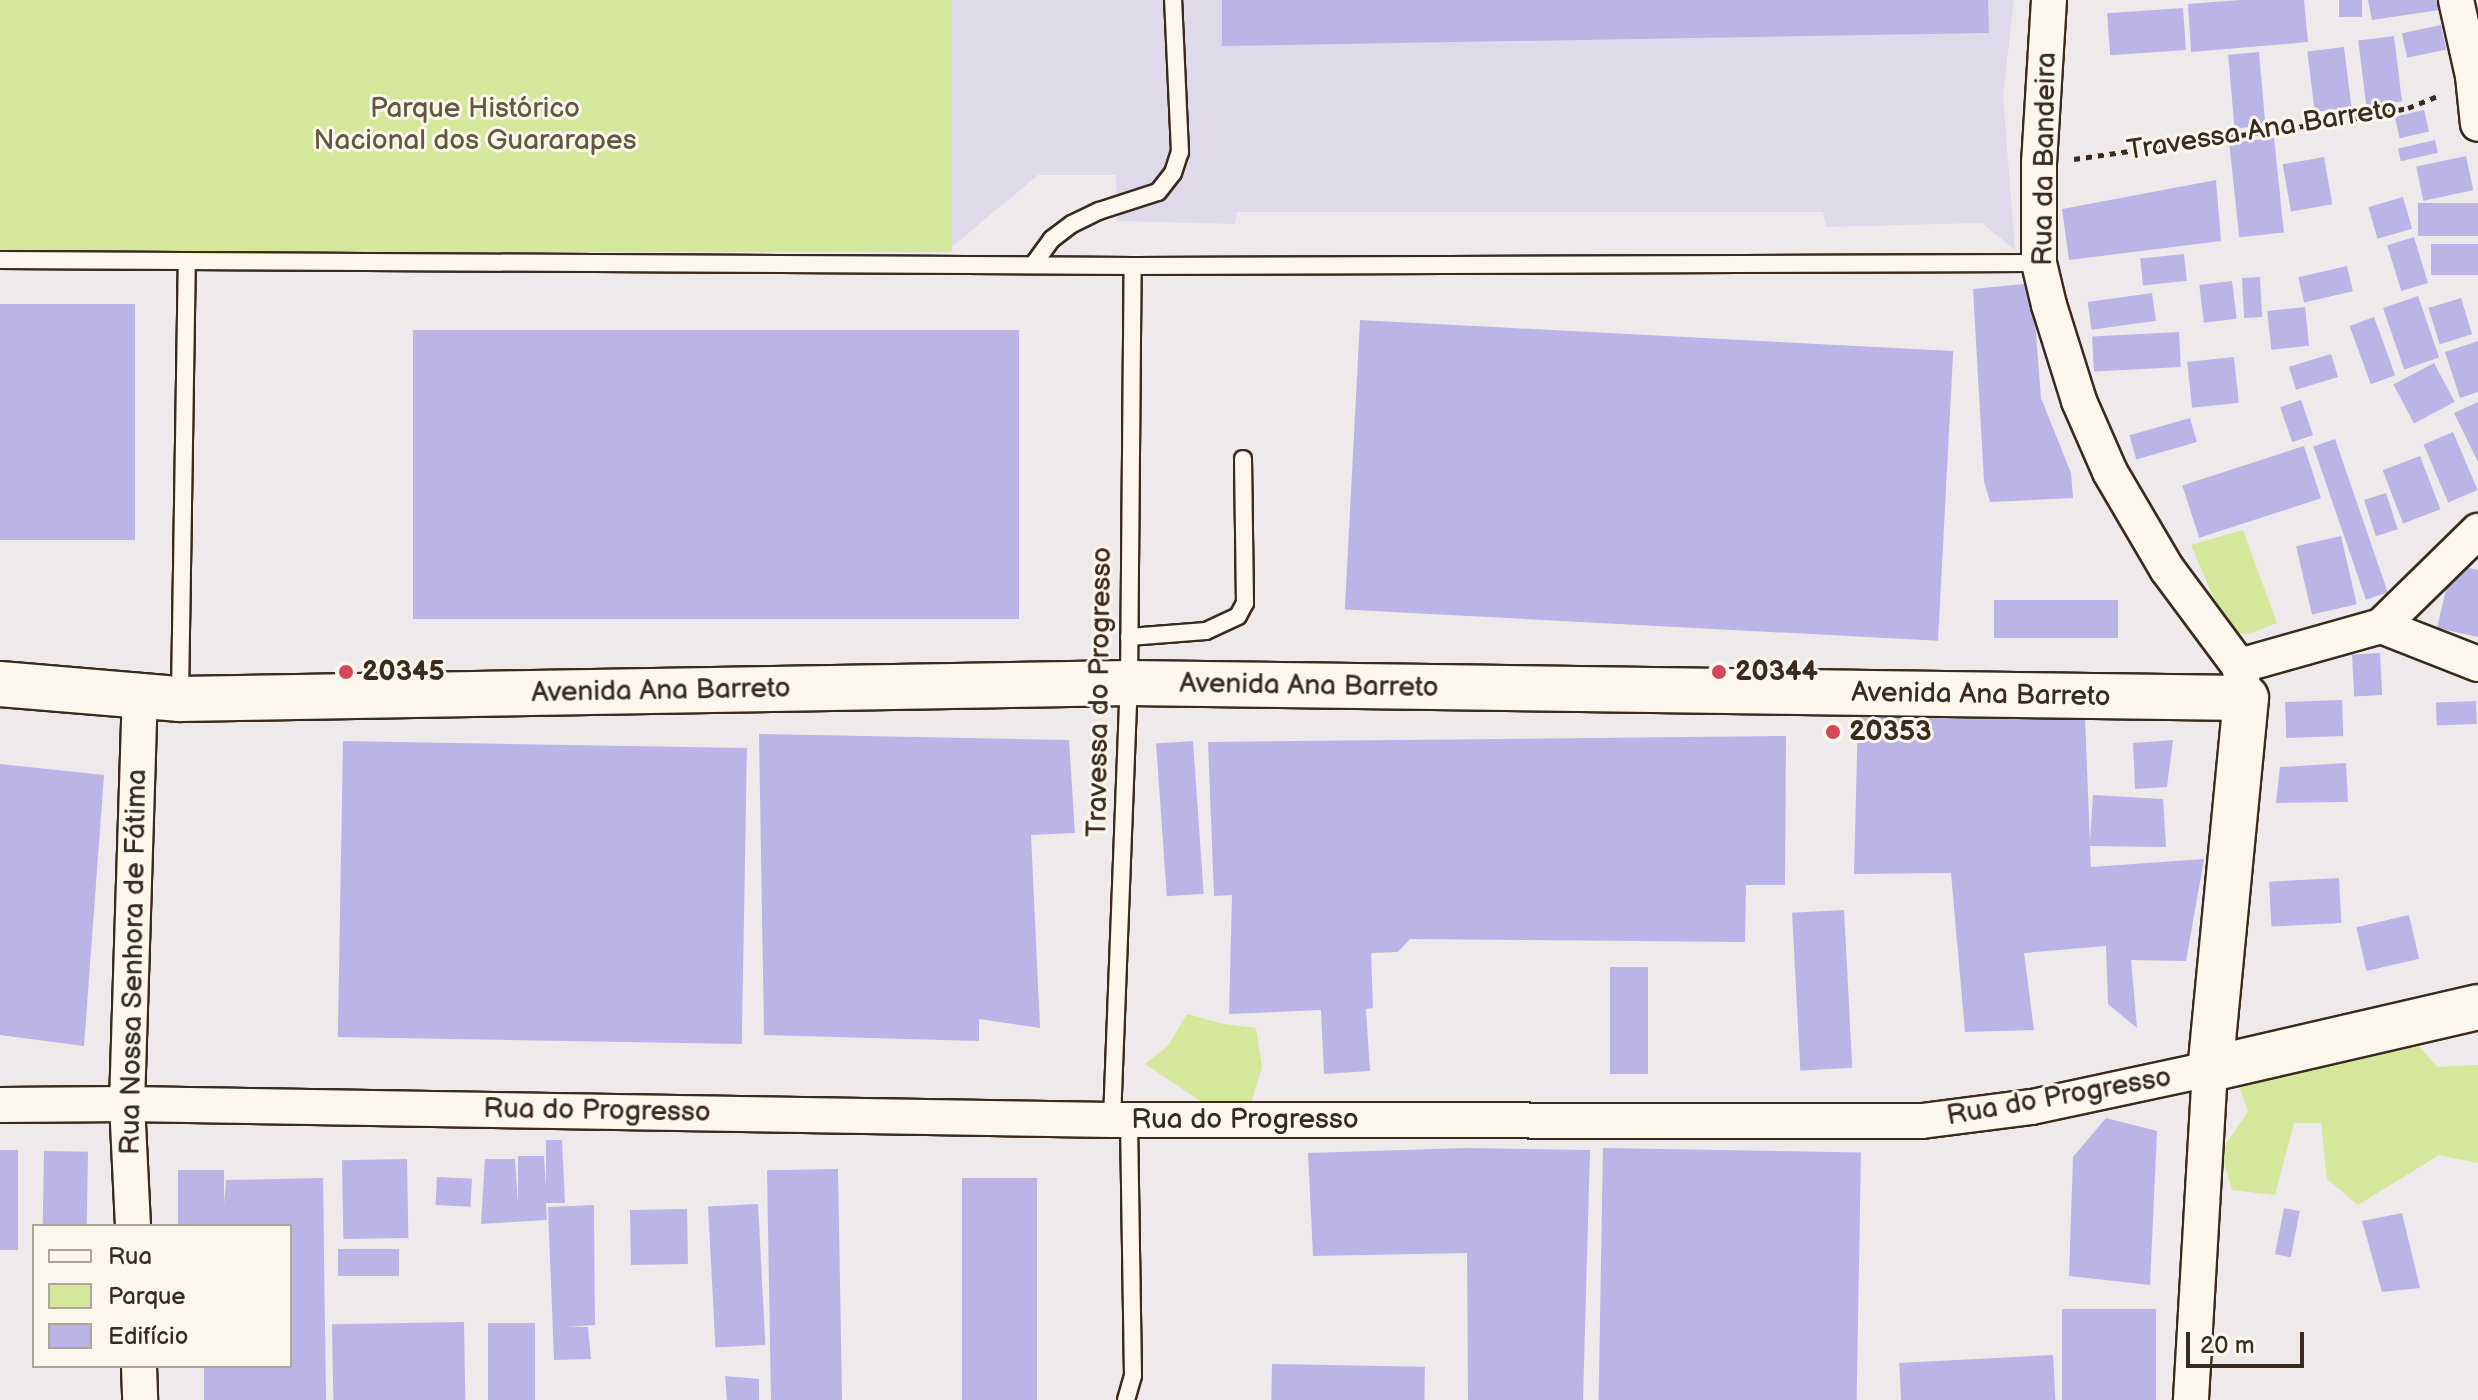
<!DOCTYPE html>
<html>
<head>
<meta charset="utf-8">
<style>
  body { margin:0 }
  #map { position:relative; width:2478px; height:1400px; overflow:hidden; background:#eeeaeb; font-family:"Balsamiq Sans",sans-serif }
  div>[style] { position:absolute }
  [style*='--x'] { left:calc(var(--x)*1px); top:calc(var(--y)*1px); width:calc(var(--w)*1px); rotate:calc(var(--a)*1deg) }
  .built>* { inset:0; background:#dfdaea }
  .green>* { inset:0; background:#d4e79b; transform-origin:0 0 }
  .building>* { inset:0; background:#bbb4e6; transform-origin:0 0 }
  .path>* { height:5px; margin-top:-2.5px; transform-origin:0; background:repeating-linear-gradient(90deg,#3b2a1e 0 6px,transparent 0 12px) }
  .roads { filter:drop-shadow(2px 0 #3b2a1e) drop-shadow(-2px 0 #3b2a1e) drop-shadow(0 2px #3b2a1e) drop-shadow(0 -2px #3b2a1e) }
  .lane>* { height:16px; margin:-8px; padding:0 8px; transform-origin:8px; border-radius:8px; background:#fbf7ec }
  .street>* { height:34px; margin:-17px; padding:0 17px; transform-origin:17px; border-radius:17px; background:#fbf7ec }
  .secondary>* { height:44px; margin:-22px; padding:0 22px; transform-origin:22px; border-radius:22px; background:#fbf7ec }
  .dots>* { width:22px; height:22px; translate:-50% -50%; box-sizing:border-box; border:4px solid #fbf7ec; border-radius:50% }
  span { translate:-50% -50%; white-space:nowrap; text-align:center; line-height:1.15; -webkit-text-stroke:6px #fbf7ec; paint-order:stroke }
  .park-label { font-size:28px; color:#61593d }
  .street-label { font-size:28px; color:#3b2a1e }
  .poi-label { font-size:28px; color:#3b2a1e; font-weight:700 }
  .left { translate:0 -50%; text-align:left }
  .legend { position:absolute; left:32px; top:1224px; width:260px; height:144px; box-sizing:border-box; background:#fbf7ec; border:2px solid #aea59a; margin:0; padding:10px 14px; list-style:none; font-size:24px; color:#3b2a1e }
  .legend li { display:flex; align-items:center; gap:16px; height:40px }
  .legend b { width:40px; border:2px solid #aea59a }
  .scale { position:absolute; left:2186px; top:1332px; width:118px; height:36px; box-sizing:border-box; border:4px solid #3b2a1e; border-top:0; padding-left:10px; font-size:24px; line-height:28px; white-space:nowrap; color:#3b2a1e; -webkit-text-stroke:6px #fbf7ec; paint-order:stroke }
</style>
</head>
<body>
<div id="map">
  <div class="built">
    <i style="clip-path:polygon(942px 0,2014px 0,2003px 95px,2015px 250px,1982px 223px,1826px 227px,1823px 212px,1237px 212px,1235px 224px,1117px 221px,1116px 175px,1038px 175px,947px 251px)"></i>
  </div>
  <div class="green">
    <i style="left:0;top:0;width:952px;height:252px"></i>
    <i style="clip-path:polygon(2243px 530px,2277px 623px,2249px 634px,2228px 632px,2191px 545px)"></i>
    <i style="clip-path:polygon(1187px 1014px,1224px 1024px,1256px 1028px,1262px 1067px,1251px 1103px,1208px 1106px,1145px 1064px,1168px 1046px)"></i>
    <i style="clip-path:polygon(2419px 1046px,2437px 1067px,2478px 1065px,2478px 1163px,2439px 1155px,2358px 1205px,2327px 1179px,2321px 1123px,2294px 1123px,2275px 1195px,2232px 1190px,2221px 1152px,2248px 1111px,2239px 1086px)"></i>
  </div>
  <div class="building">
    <i style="clip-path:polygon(1222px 0,1988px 0,1989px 33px,1222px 46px)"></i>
    <i style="clip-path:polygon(2240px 0,2304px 0,2308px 42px,2191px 52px,2188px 4px)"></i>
    <i style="left:2339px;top:0;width:23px;height:17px"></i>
    <i style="clip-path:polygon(2368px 0,2437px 0,2439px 10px,2372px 20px)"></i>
    <i style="left:2183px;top:8px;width:42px;height:76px;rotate:86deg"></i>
    <i style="left:2441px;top:25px;width:25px;height:40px;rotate:78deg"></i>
    <i style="left:2394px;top:36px;width:66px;height:36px;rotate:83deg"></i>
    <i style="left:2344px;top:47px;width:61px;height:37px;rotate:83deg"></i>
    <i style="left:2259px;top:52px;width:74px;height:31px;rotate:85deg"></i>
    <i style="left:2424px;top:110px;width:22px;height:30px;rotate:77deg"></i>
    <i style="left:2274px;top:138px;width:95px;height:45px;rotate:84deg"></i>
    <i style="left:2435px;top:140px;width:13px;height:38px;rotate:77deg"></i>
    <i style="left:2466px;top:156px;width:35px;height:51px;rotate:78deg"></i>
    <i style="left:2324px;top:157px;width:48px;height:42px;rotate:80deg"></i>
    <i style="clip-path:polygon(2216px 180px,2221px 241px,2069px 260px,2062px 209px)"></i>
    <i style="left:2403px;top:197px;width:33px;height:36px;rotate:74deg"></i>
    <i style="left:2478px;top:203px;width:33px;height:60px;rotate:90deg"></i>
    <i style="left:2414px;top:237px;width:48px;height:28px;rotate:73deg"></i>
    <i style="left:2478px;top:244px;width:31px;height:47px;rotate:90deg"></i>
    <i style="left:2184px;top:254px;width:27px;height:44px;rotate:84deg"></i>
    <i style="left:2347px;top:266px;width:26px;height:50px;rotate:77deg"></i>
    <i style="left:2260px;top:277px;width:40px;height:18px;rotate:87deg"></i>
    <i style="left:2232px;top:281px;width:38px;height:33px;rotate:83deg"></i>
    <i style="clip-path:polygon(2032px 283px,2041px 398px,2071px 473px,2073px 498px,1990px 502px,1984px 481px,1973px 289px)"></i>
    <i style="left:2152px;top:293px;width:28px;height:65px;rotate:82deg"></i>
    <i style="left:2418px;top:296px;width:65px;height:37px;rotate:71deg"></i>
    <i style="left:2461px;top:298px;width:38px;height:34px;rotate:73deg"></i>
    <i style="left:0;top:304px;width:135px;height:236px"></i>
    <i style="left:2305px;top:307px;width:39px;height:38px;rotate:84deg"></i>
    <i style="left:2374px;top:317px;width:62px;height:26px;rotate:70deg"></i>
    <i style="left:1360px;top:320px;width:594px;height:290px;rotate:3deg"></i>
    <i style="left:413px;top:330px;width:606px;height:289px"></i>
    <i style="left:2179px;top:332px;width:35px;height:87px;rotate:87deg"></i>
    <i style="clip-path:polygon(2478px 341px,2478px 392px,2460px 398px,2445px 352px)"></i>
    <i style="left:2331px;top:354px;width:24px;height:44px;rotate:73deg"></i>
    <i style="left:2234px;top:357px;width:46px;height:47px;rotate:84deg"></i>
    <i style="left:2434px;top:363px;width:44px;height:46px;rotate:62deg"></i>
    <i style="left:2301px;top:400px;width:37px;height:22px;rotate:71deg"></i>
    <i style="clip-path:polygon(2478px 402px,2478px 462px,2454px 413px)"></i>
    <i style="left:2190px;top:418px;width:25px;height:63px;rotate:74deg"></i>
    <i style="left:2453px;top:432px;width:63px;height:32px;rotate:67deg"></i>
    <i style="left:2335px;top:439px;width:162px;height:23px;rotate:71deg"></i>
    <i style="left:2304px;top:446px;width:55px;height:128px;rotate:72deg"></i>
    <i style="left:2420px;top:456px;width:57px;height:40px;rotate:69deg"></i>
    <i style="left:2386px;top:493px;width:38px;height:23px;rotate:72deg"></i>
    <i style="left:2341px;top:536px;width:70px;height:46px;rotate:77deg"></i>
    <i style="clip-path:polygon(2452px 564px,2478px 570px,2478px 637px,2437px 628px)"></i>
    <i style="left:1994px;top:600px;width:124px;height:38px"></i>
    <i style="left:2380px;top:653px;width:42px;height:28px;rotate:87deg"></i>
    <i style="left:2342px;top:700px;width:36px;height:57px;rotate:88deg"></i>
    <i style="left:2476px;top:701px;width:23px;height:40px;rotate:88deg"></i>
    <i style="clip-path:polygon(1858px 715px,2085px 718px,2090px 842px,2093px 795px,2163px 799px,2166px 847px,2090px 846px,2091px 867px,2204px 859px,2186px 961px,2131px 960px,2137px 1028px,2108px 1004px,2106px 946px,2024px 953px,2034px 1030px,1965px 1032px,1951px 873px,1854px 874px)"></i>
    <i style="clip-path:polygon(759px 734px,1069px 740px,1075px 833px,1031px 835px,1040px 1028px,979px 1019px,979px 1041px,764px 1035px)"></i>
    <i style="clip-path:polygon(1786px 736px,1785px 885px,1746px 885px,1745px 942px,1410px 939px,1398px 952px,1371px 953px,1373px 1008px,1366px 1009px,1370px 1071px,1324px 1074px,1321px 1010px,1229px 1014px,1232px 895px,1214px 896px,1208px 742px)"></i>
    <i style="clip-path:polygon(2173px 740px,2167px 787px,2135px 789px,2133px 743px)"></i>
    <i style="left:343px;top:741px;width:404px;height:296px;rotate:1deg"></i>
    <i style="left:1193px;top:741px;width:153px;height:37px;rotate:86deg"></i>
    <i style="clip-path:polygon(2346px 763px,2348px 802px,2276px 803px,2280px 767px)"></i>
    <i style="clip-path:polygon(0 764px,104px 775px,84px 1046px,0 1035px)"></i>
    <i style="left:2339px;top:878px;width:45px;height:70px;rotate:87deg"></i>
    <i style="left:1844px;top:910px;width:158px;height:52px;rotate:87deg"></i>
    <i style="left:2409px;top:915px;width:45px;height:54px;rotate:77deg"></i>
    <i style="left:1610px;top:967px;width:38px;height:107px"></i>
    <i style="clip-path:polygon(2106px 1118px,2157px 1131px,2150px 1285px,2069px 1276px,2073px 1157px)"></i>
    <i style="clip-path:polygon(546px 1140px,562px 1140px,565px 1203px,546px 1203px,547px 1220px,481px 1224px,485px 1159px,515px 1159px,518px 1205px,518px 1156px,544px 1156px,546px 1188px)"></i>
    <i style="clip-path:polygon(1466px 1148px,1590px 1150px,1583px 1400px,1468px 1400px,1467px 1253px,1313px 1256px,1308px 1153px)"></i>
    <i style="left:1603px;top:1148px;width:258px;height:252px;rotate:1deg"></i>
    <i style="left:0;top:1150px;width:18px;height:100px"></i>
    <i style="left:44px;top:1151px;width:44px;height:75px;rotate:1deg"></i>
    <i style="left:407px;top:1159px;width:79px;height:65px;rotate:89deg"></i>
    <i style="left:838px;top:1169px;width:231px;height:71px;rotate:89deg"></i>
    <i style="clip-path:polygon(178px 1170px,224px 1170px,224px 1204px,226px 1180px,323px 1178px,326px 1400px,204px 1400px,204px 1366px,290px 1366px,290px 1226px,178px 1226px)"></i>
    <i style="left:437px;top:1177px;width:35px;height:28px;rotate:3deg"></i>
    <i style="left:1037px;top:1178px;width:222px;height:75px;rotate:90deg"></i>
    <i style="left:758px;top:1204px;width:141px;height:50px;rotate:87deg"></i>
    <i style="clip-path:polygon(594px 1205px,595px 1325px,567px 1327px,588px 1327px,591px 1359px,554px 1360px,548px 1207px)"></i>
    <i style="left:2284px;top:1208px;width:16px;height:47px;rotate:11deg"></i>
    <i style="left:687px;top:1209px;width:55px;height:57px;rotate:89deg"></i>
    <i style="clip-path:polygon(2402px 1213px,2420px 1288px,2382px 1292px,2362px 1221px)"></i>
    <i style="left:399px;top:1249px;width:27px;height:61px;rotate:90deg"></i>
    <i style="left:2062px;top:1309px;width:94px;height:91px"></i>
    <i style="left:464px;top:1322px;width:78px;height:132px;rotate:89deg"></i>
    <i style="left:488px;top:1323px;width:47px;height:77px"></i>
    <i style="left:2053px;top:1355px;width:45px;height:154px;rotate:87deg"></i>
    <i style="left:1272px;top:1364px;width:153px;height:36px;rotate:1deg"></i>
    <i style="clip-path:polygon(725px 1376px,759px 1379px,759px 1400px,727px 1400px)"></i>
  </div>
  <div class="path">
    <i style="--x:2074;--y:159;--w:280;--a:-8.2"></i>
    <i style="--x:2351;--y:119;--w:58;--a:-10.9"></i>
    <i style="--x:2408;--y:108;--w:31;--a:-22"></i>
  </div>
  <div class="roads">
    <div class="lane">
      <i style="--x:0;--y:260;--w:1133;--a:0.3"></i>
      <i style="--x:1133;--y:266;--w:906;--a:-0.19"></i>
      <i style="--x:1033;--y:265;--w:32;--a:-54"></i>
      <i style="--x:1052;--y:239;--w:25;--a:-37"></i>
      <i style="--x:1072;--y:224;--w:30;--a:-26"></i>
      <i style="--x:1099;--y:211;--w:62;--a:-17.9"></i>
      <i style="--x:1158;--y:192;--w:24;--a:-52"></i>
      <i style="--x:1173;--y:173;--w:22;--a:-72"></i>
      <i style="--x:1180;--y:152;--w:152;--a:-92.6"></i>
      <i style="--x:1129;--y:637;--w:77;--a:-4.5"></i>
      <i style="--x:1206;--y:631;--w:35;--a:-25"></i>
      <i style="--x:1238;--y:616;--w:15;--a:-62"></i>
      <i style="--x:1245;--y:603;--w:144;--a:-90.8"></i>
      <i style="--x:180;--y:696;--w:434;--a:-89.1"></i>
      <i style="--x:1112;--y:1120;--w:437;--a:-87.8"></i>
      <i style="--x:1129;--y:683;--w:417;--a:-89.5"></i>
      <i style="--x:1126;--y:1400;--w:25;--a:-74"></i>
      <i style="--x:1133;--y:1376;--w:256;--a:-90.9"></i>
    </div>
    <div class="street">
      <i style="--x:2049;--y:0;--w:164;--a:93.5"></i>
      <i style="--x:2039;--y:164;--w:99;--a:90"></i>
      <i style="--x:2039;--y:263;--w:43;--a:76.6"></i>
      <i style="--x:2049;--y:305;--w:101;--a:72.6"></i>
      <i style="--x:2079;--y:401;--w:77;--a:66.4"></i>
      <i style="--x:2110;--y:472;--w:113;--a:59.6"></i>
      <i style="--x:2167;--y:569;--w:121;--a:53.4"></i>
      <i style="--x:2239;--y:666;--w:33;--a:78"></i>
      <i style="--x:2456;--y:0;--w:78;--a:77.4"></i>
      <i style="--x:2473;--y:76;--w:48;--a:84.1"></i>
      <i style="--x:2381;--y:626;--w:136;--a:-44.4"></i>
      <i style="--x:2239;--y:666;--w:148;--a:-15.7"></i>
      <i style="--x:2381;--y:626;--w:104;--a:21.4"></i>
      <i style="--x:0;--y:1105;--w:127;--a:-0.5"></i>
      <i style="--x:127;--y:1104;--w:985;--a:0.93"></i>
      <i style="--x:1112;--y:1120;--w:810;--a:0.07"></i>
      <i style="--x:1922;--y:1121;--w:111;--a:-7.3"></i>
      <i style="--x:2032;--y:1107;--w:182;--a:-12.1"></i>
      <i style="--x:2210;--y:1069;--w:332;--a:93.3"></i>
      <i style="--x:133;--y:1226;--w:122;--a:-92.8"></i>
      <i style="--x:127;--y:1104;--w:407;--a:-88.2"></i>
      <i style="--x:139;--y:1366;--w:34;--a:88"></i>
    </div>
    <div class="secondary">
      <i style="--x:0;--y:684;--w:181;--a:4.8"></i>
      <i style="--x:180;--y:699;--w:949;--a:-0.97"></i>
      <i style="--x:1129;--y:683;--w:1117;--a:0.77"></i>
      <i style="--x:2246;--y:698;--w:373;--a:95.5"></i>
      <i style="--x:2210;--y:1069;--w:275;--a:-13"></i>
    </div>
  </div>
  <div class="dots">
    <i style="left:346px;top:672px;background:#d1495b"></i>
    <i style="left:1719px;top:672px;background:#d1495b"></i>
    <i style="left:1833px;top:732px;background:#d1495b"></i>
  </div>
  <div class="park-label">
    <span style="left:475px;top:125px">Parque Histórico<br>Nacional dos Guararapes</span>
  </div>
  <div class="street-label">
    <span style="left:2262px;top:130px;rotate:-9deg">Travessa Ana Barreto</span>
    <span style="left:2045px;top:159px;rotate:-89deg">Rua da Bandeira</span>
    <span style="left:1309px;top:686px;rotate:1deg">Avenida Ana Barreto</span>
    <span style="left:661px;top:691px;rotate:-1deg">Avenida Ana Barreto</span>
    <span style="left:1100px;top:692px;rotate:-89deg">Travessa do Progresso</span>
    <span style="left:1981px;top:695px;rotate:1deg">Avenida Ana Barreto</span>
    <span style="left:134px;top:962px;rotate:-89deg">Rua Nossa Senhora de Fátima</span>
    <span style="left:2059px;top:1097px;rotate:-10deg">Rua do Progresso</span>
    <span style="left:597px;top:1111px;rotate:1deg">Rua do Progresso</span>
    <span style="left:1245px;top:1120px">Rua do Progresso</span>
  </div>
  <div class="poi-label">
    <span class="left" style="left:362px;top:672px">20345</span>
    <span class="left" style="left:1735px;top:672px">20344</span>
    <span class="left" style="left:1849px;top:732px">20353</span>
  </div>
  <ul class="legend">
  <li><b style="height:10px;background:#fbf7ec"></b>Rua</li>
  <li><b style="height:22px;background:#d4e79b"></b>Parque</li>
  <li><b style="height:22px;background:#bbb4e6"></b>Edifício</li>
  </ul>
  <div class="scale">20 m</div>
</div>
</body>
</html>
